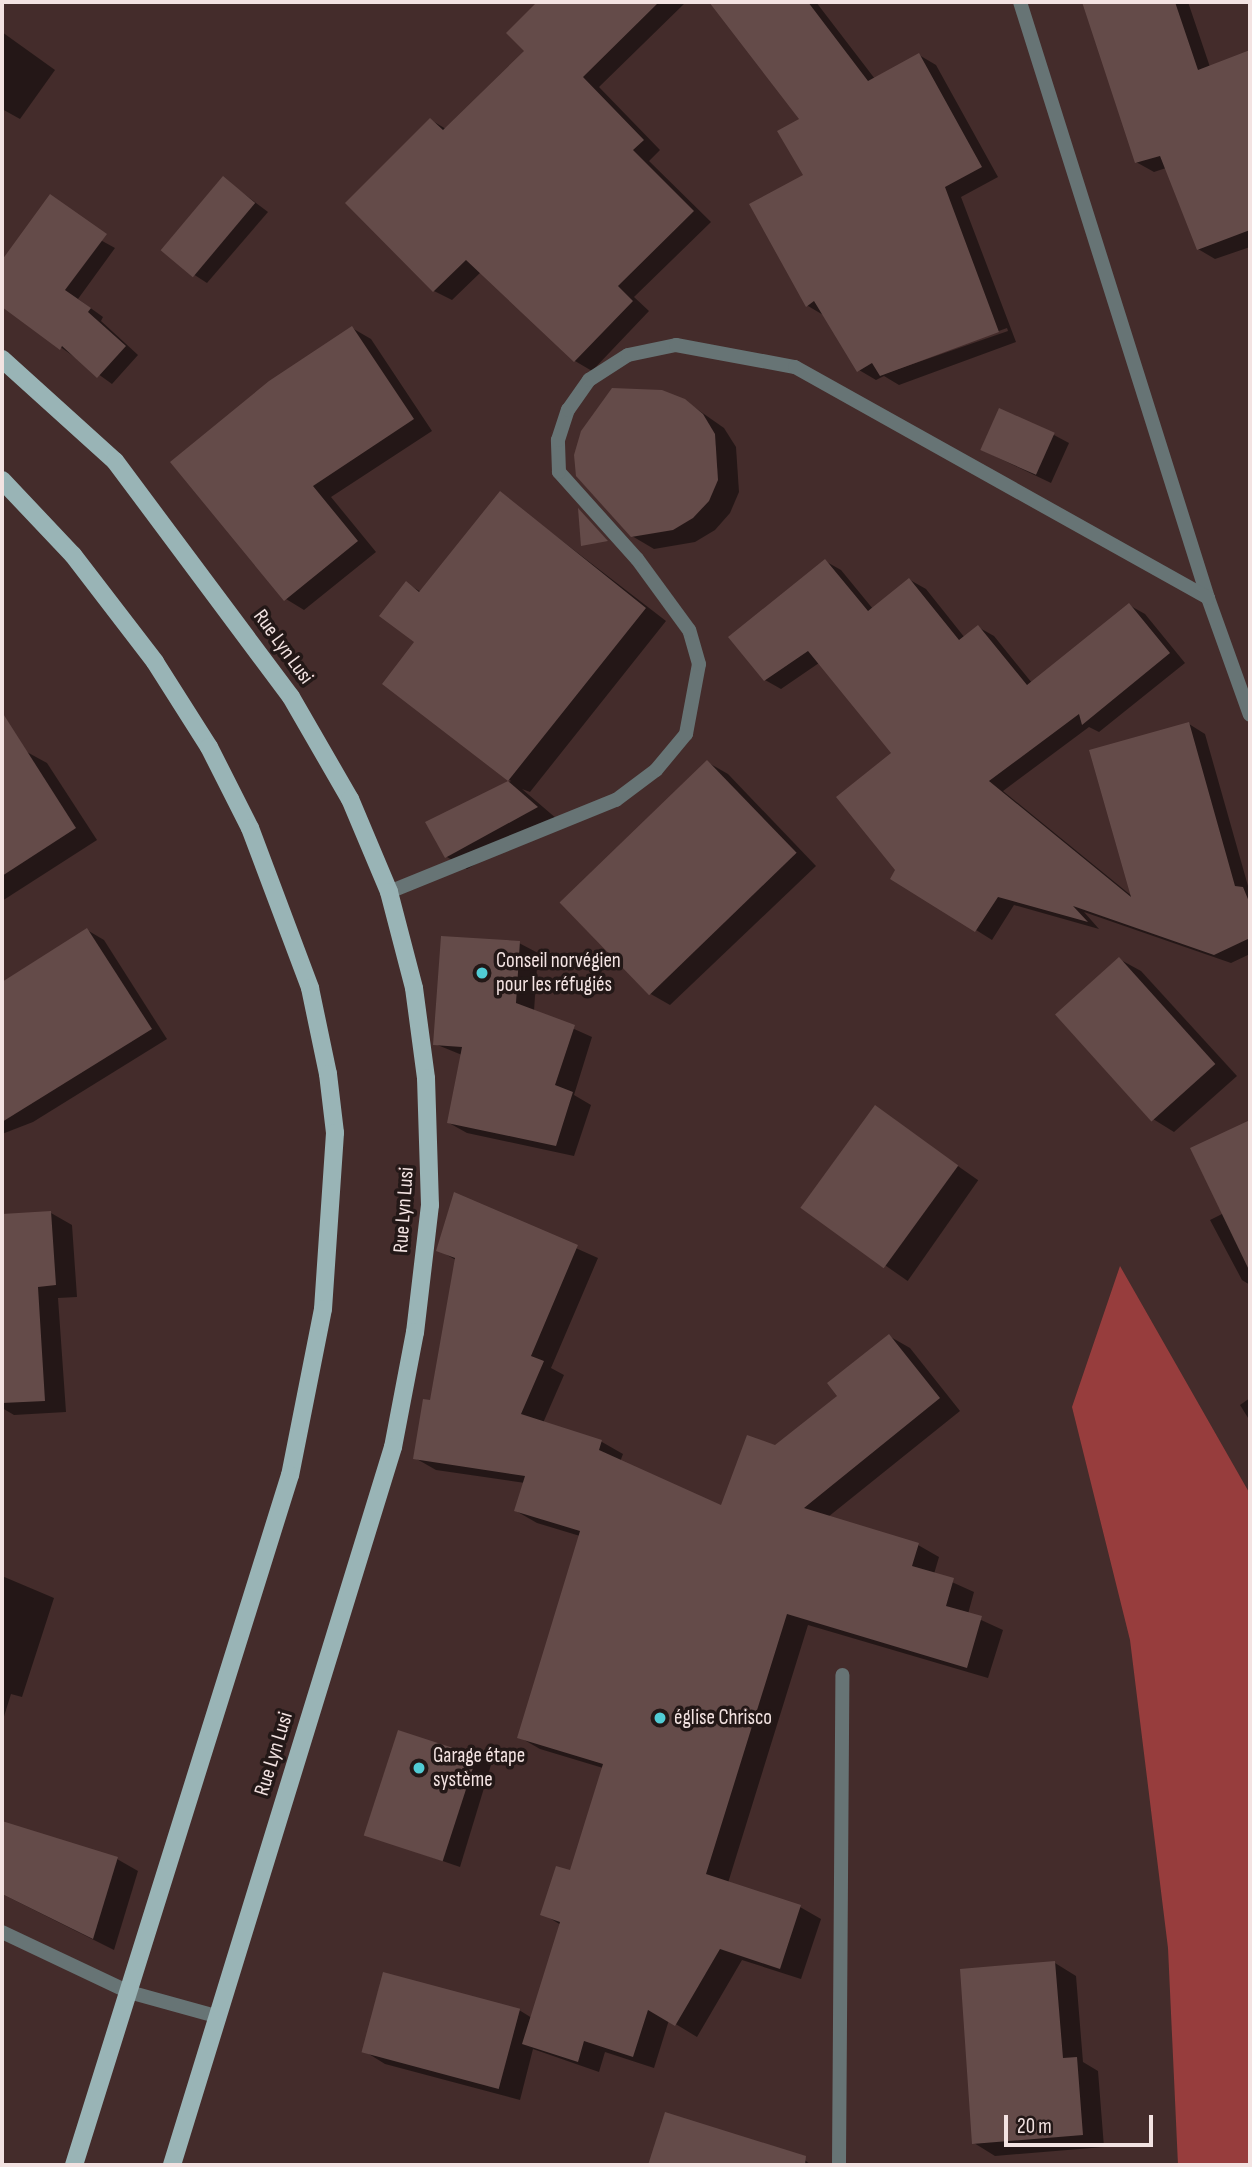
<!DOCTYPE html>
<html>
<head>
<meta charset="utf-8">
<style>
  body { margin:0 }
  #map { position:relative; width:1252px; height:2167px; overflow:hidden; background:#442c2b; font-family:"Sofia Sans Condensed",sans-serif }
  div>[style] { position:absolute }
  [style*='--x'] { left:calc(var(--x)*1px); top:calc(var(--y)*1px); width:calc(var(--w)*1px); rotate:calc(var(--a)*1deg) }
  .forest>* { inset:0; background:#973d3d }
  .shadow>* { inset:0; background:#0007; transform-origin:0 0 }
  .building>* { inset:0; background:#644b49; transform-origin:0 0 }
  .minor>* { height:14px; margin:-7px; padding:0 7px; transform-origin:7px; border-radius:7px; background:#677475 }
  .primary>* { height:18px; margin:-9px; padding:0 9px; transform-origin:9px; border-radius:9px; background:#99b4b6 }
  .dots>* { width:19px; height:19px; translate:-50% -50%; box-sizing:border-box; border:4px solid #231817; border-radius:50% }
  span { translate:-50% -50%; white-space:nowrap; text-align:center; line-height:1.15; -webkit-text-stroke:7px #231817; paint-order:stroke }
  .street-label { font-size:21px; color:#f3e3e2 }
  .poi-label { font-size:21px; color:#f3e3e2 }
  .left { translate:0 -50%; text-align:left }
  .frame { position:absolute; inset:0; border:4px solid #f3e3e2; pointer-events:none }
  .scale { position:absolute; left:1004px; top:2115px; width:149px; height:32px; box-sizing:border-box; border:4px solid #f3e3e2; border-top:0; padding-left:9px; font-size:21px; line-height:24px; white-space:nowrap; color:#f3e3e2; -webkit-text-stroke:5px #231817; paint-order:stroke }
</style>
</head>
<body>
<div id="map">
  <div class="forest">
    <i style="clip-path:polygon(1120px 1266px,1250px 1494px,1250px 2165px,1178px 2165px,1168px 1948px,1130px 1640px,1072px 1407px)"></i>
  </div>
  <div class="shadow">
    <i style="clip-path:polygon(539px 2px,686px 2px,599px 87px,660px 150px,649px 161px,711px 222px,634px 297px,649px 311px,592px 371px,575px 361px,481px 272px,452px 300px,434px 291px,431px 120px,446px 129px,527px 51px,508px 33px)"></i>
    <i style="clip-path:polygon(evenodd,711px 2px,816px 2px,875px 79px,919px 55px,936px 65px,998px 177px,961px 197px,1016px 342px,899px 385px,884px 376px,876px 380px,859px 370px,825px 316px,808px 306px,752px 205px,806px 176px,801px 120px,711px 2px,1007px 328px,1008px 331px,881px 375px,880px 374px,1007px 328px)"></i>
    <i style="clip-path:polygon(1188px 2px,1210px 67px,1250px 54px,1250px 247px,1215px 259px,1198px 249px,1166px 168px,1154px 172px,1136px 162px,1084px 3px)"></i>
    <i style="clip-path:polygon(2px 32px,55px 70px,20px 119px,2px 109px)"></i>
    <i style="clip-path:polygon(223px 178px,268px 212px,207px 283px,193px 274px)"></i>
    <i style="clip-path:polygon(42px 208px,115px 248px,78px 299px,103px 317px,101px 321px,138px 355px,112px 384px,2px 305px,2px 263px)"></i>
    <i style="clip-path:polygon(352px 328px,371px 339px,432px 431px,331px 497px,376px 552px,304px 610px,286px 599px,173px 462px)"></i>
    <i style="clip-path:polygon(684px 400px,724px 428px,736px 447px,739px 492px,730px 513px,715px 530px,695px 542px,654px 549px,632px 536px)"></i>
    <i style="clip-path:polygon(1054px 435px,1069px 443px,1051px 483px,982px 450px)"></i>
    <i style="clip-path:polygon(500px 493px,666px 621px,530px 792px,522px 789px,557px 819px,467px 869px,447px 857px,428px 823px,511px 781px,384px 684px,416px 642px,406px 583px,421px 592px)"></i>
    <i style="clip-path:polygon(825px 561px,841px 570px,873px 609px,910px 580px,926px 589px,965px 638px,978px 627px,994px 636px,1032px 683px,1129px 605px,1145px 614px,1185px 663px,1099px 732px,1089px 727px,1003px 791px,1133px 897px,1189px 724px,1205px 734px,1250px 893px,1250px 954px,1231px 963px,1084px 912px,1099px 929px,1014px 905px,992px 940px,893px 878px,898px 870px,894px 753px,819px 663px,781px 689px,765px 680px)"></i>
    <i style="clip-path:polygon(25px 751px,47px 763px,97px 840px,2px 901px,2px 766px)"></i>
    <i style="clip-path:polygon(707px 762px,728px 774px,816px 866px,670px 1005px,649px 993px)"></i>
    <i style="clip-path:polygon(87px 930px,104px 940px,167px 1039px,33px 1122px,2px 1134px,2px 985px)"></i>
    <i style="clip-path:polygon(519px 943px,538px 953px,534px 1011px,592px 1037px,574px 1095px,591px 1105px,574px 1156px,467px 1133px,449px 1123px,462px 1055px,435px 1044px)"></i>
    <i style="clip-path:polygon(1119px 959px,1141px 971px,1237px 1076px,1174px 1132px,1153px 1119px)"></i>
    <i style="left:875px;top:1108px;width:126px;height:123px;rotate:35deg"></i>
    <i style="clip-path:polygon(1250px 1122px,1250px 1285px,1242px 1280px,1210px 1220px,1224px 1213px,1193px 1149px)"></i>
    <i style="clip-path:polygon(455px 1194px,598px 1258px,551px 1368px,564px 1375px,543px 1423px,602px 1442px,623px 1454px,620px 1462px,722px 1508px,775px 1447px,839px 1396px,889px 1336px,910px 1348px,960px 1411px,828px 1517px,918px 1545px,939px 1557px,934px 1574px,974px 1592px,968px 1614px,1003px 1630px,988px 1678px,808px 1625px,728px 1883px,800px 1907px,821px 1919px,801px 1979px,742px 1960px,697px 2037px,669px 2020px,654px 2068px,605px 2052px,599px 2072px,533px 2049px,520px 2100px,385px 2064px,364px 2051px,519px 2010px,532px 2018px,561px 1925px,543px 1914px,571px 1872px,603px 1768px,540px 1749px,519px 1737px,580px 1536px,537px 1523px,516px 1511px,525px 1483px,436px 1470px,415px 1458px,432px 1402px,456px 1260px,438px 1250px)"></i>
    <i style="clip-path:polygon(51px 1213px,72px 1225px,77px 1297px,58px 1298px,66px 1412px,14px 1415px,2px 1408px,2px 1215px)"></i>
    <i style="clip-path:polygon(1250px 1398px,1250px 1421px,1240px 1405px)"></i>
    <i style="clip-path:polygon(2px 1576px,54px 1598px,22px 1697px,11px 1694px,2px 1723px)"></i>
    <i style="clip-path:polygon(476px 1756px,491px 1765px,460px 1867px,367px 1835px)"></i>
    <i style="clip-path:polygon(2px 1823px,117px 1859px,138px 1871px,114px 1950px,2px 1894px)"></i>
    <i style="clip-path:polygon(1055px 1963px,1076px 1976px,1083px 2062px,1098px 2071px,1104px 2147px,995px 2156px,974px 2143px)"></i>
    <i style="clip-path:polygon(797px 2154px,811px 2165px,651px 2163px)"></i>
  </div>
  <div class="building">
    <i style="clip-path:polygon(537px 2px,659px 2px,583px 77px,644px 140px,633px 150px,694px 211px,618px 286px,633px 301px,574px 362px,466px 260px,433px 292px,345px 203px,430px 118px,443px 130px,524px 51px,506px 33px)"></i>
    <i style="clip-path:polygon(709px 2px,808px 2px,868px 81px,919px 53px,982px 167px,945px 187px,999px 332px,880px 376px,872px 363px,857px 372px,814px 301px,806px 307px,749px 204px,803px 175px,777px 131px,799px 119px)"></i>
    <i style="clip-path:polygon(1082px 2px,1175px 2px,1198px 70px,1250px 50px,1250px 230px,1197px 250px,1160px 156px,1135px 163px)"></i>
    <i style="left:223px;top:176px;width:42px;height:97px;rotate:40deg"></i>
    <i style="clip-path:polygon(50px 194px,107px 234px,65px 290px,91px 308px,88px 312px,126px 346px,97px 378px,62px 346px,60px 350px,2px 307px,2px 260px)"></i>
    <i style="clip-path:polygon(352px 326px,414px 419px,313px 486px,358px 541px,284px 601px,170px 462px,269px 381px)"></i>
    <i style="clip-path:polygon(612px 388px,662px 390px,685px 399px,703px 414px,715px 434px,718px 480px,709px 501px,693px 518px,673px 530px,631px 537px,576px 476px,574px 455px,581px 431px)"></i>
    <i style="left:999px;top:408px;width:61px;height:46px;rotate:24deg"></i>
    <i style="clip-path:polygon(500px 491px,646px 608px,508px 781px,382px 684px,414px 642px,379px 616px,406px 581px,419px 592px)"></i>
    <i style="clip-path:polygon(578px 508px,608px 541px,581px 546px)"></i>
    <i style="clip-path:polygon(825px 559px,868px 611px,909px 578px,959px 640px,978px 625px,1027px 685px,1129px 603px,1170px 653px,1082px 725px,1079px 714px,989px 781px,1131px 897px,1089px 750px,1189px 722px,1235px 886px,1243px 887px,1250px 904px,1250px 938px,1214px 955px,1073px 906px,1088px 922px,998px 897px,975px 932px,890px 879px,895px 870px,836px 797px,891px 753px,808px 651px,764px 681px,728px 637px)"></i>
    <i style="clip-path:polygon(2px 712px,76px 828px,2px 876px)"></i>
    <i style="left:707px;top:760px;width:129px;height:205px;rotate:46deg"></i>
    <i style="clip-path:polygon(508px 781px,538px 807px,445px 858px,425px 822px)"></i>
    <i style="clip-path:polygon(87px 928px,152px 1029px,2px 1122px,2px 982px)"></i>
    <i style="clip-path:polygon(441px 936px,520px 941px,516px 1003px,575px 1025px,555px 1085px,573px 1092px,556px 1146px,447px 1123px,462px 1047px,433px 1045px)"></i>
    <i style="left:1119px;top:957px;width:144px;height:86px;rotate:48deg"></i>
    <i style="left:875px;top:1105px;width:103px;height:127px;rotate:36deg"></i>
    <i style="clip-path:polygon(1250px 1120px,1250px 1272px,1190px 1148px)"></i>
    <i style="clip-path:polygon(454px 1192px,578px 1245px,531px 1356px,544px 1361px,521px 1414px,602px 1440px,599px 1450px,721px 1505px,747px 1435px,775px 1445px,837px 1396px,827px 1383px,889px 1334px,940px 1398px,804px 1508px,919px 1543px,912px 1566px,954px 1578px,946px 1606px,982px 1616px,967px 1668px,787px 1614px,706px 1874px,801px 1905px,780px 1969px,720px 1949px,675px 2026px,648px 2010px,633px 2057px,584px 2041px,578px 2062px,522px 2044px,560px 1922px,540px 1915px,556px 1866px,570px 1870px,603px 1764px,517px 1738px,580px 1531px,514px 1511px,525px 1476px,413px 1459px,423px 1399px,430px 1400px,455px 1258px,436px 1251px)"></i>
    <i style="clip-path:polygon(51px 1211px,56px 1285px,38px 1287px,45px 1401px,2px 1403px,2px 1214px)"></i>
    <i style="left:398px;top:1730px;width:83px;height:111px;rotate:18deg"></i>
    <i style="clip-path:polygon(2px 1821px,118px 1857px,93px 1939px,2px 1894px)"></i>
    <i style="clip-path:polygon(1055px 1961px,1063px 2058px,1077px 2057px,1083px 2135px,972px 2144px,960px 1969px)"></i>
    <i style="left:383px;top:1972px;width:142px;height:83px;rotate:15deg"></i>
    <i style="clip-path:polygon(665px 2112px,806px 2156px,805px 2165px,648px 2165px)"></i>
  </div>
  <div class="minor">
    <i style="--x:1020;--y:2;--w:625;--a:72.49"></i>
    <i style="--x:1208;--y:598;--w:124;--a:70.3"></i>
    <i style="--x:389;--y:892;--w:245;--a:-22.1"></i>
    <i style="--x:616;--y:800;--w:50;--a:-36.9"></i>
    <i style="--x:656;--y:770;--w:47;--a:-50.2"></i>
    <i style="--x:686;--y:734;--w:71;--a:-79.5"></i>
    <i style="--x:699;--y:664;--w:35;--a:-106"></i>
    <i style="--x:689;--y:630;--w:88;--a:-126.2"></i>
    <i style="--x:637;--y:559;--w:117;--a:-131.9"></i>
    <i style="--x:559;--y:472;--w:32;--a:-92"></i>
    <i style="--x:558;--y:440;--w:32;--a:-72"></i>
    <i style="--x:568;--y:410;--w:37;--a:-55"></i>
    <i style="--x:589;--y:380;--w:46;--a:-32.7"></i>
    <i style="--x:628;--y:355;--w:49;--a:-11.8"></i>
    <i style="--x:676;--y:345;--w:121;--a:10.5"></i>
    <i style="--x:795;--y:367;--w:473;--a:29.2"></i>
    <i style="--x:2;--y:1932;--w:140;--a:25.3"></i>
    <i style="--x:129;--y:1992;--w:90;--a:15.4"></i>
    <i style="--x:839;--y:2165;--w:490;--a:-89.6"></i>
  </div>
  <div class="primary">
    <i style="--x:2;--y:359;--w:152;--a:42.1"></i>
    <i style="--x:115;--y:461;--w:294;--a:53.3"></i>
    <i style="--x:291;--y:697;--w:118;--a:60"></i>
    <i style="--x:350;--y:799;--w:101;--a:67.2"></i>
    <i style="--x:389;--y:892;--w:99;--a:75.4"></i>
    <i style="--x:414;--y:988;--w:91;--a:82.4"></i>
    <i style="--x:426;--y:1078;--w:127;--a:88.2"></i>
    <i style="--x:430;--y:1205;--w:128;--a:96.7"></i>
    <i style="--x:415;--y:1332;--w:117;--a:100.8"></i>
    <i style="--x:393;--y:1447;--w:751;--a:107.11"></i>
    <i style="--x:2;--y:480;--w:103;--a:46.6"></i>
    <i style="--x:73;--y:555;--w:135;--a:52.5"></i>
    <i style="--x:155;--y:662;--w:101;--a:57.6"></i>
    <i style="--x:209;--y:747;--w:91;--a:63.2"></i>
    <i style="--x:250;--y:828;--w:171;--a:69.4"></i>
    <i style="--x:310;--y:988;--w:88;--a:78.2"></i>
    <i style="--x:328;--y:1074;--w:59;--a:83.2"></i>
    <i style="--x:335;--y:1133;--w:176;--a:93.9"></i>
    <i style="--x:323;--y:1309;--w:169;--a:101.2"></i>
    <i style="--x:290;--y:1475;--w:723;--a:107.38"></i>
  </div>
  <div class="dots">
    <i style="left:482px;top:973px;background:#51ccd5"></i>
    <i style="left:660px;top:1718px;background:#51ccd5"></i>
    <i style="left:419px;top:1768px;background:#51ccd5"></i>
  </div>
  <div class="street-label">
    <span style="left:283px;top:647px;rotate:54deg">Rue Lyn Lusi</span>
    <span style="left:404px;top:1210px;rotate:-86deg">Rue Lyn Lusi</span>
    <span style="left:274px;top:1754px;rotate:-73deg">Rue Lyn Lusi</span>
  </div>
  <div class="poi-label">
    <span class="left" style="left:496px;top:973px">Conseil norvégien<br>pour les réfugiés</span>
    <span class="left" style="left:674px;top:1718px">église Chrisco</span>
    <span class="left" style="left:433px;top:1768px">Garage étape<br>système</span>
  </div>
  <div class="frame"></div>
  <div class="scale">20 m</div>
</div>
</body>
</html>
